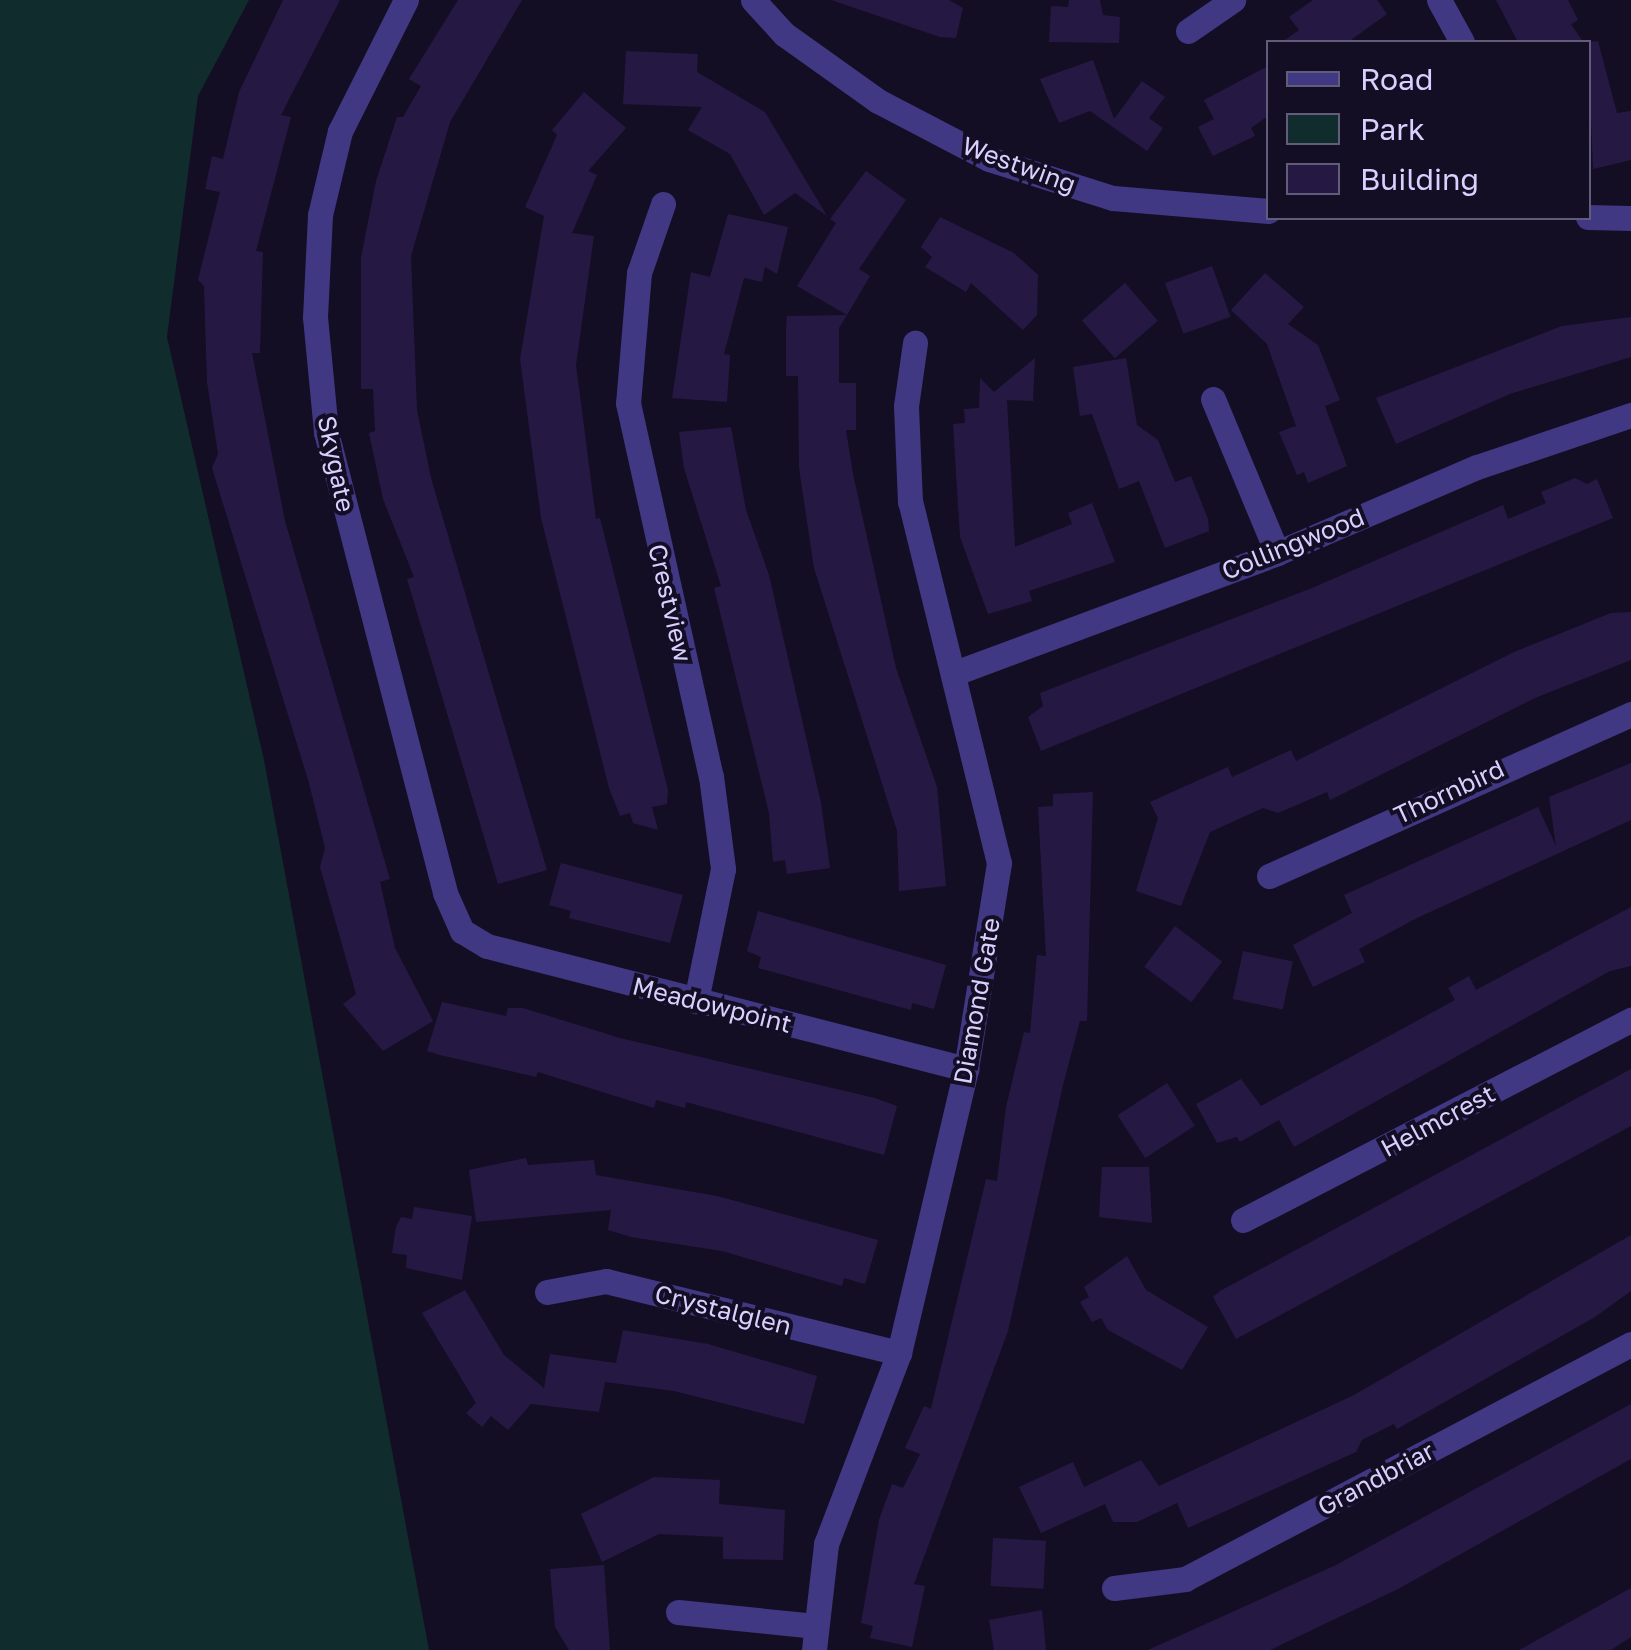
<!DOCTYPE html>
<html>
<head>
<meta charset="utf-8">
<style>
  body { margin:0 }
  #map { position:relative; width:1631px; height:1650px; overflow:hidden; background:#130e23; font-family:"Golos Text",sans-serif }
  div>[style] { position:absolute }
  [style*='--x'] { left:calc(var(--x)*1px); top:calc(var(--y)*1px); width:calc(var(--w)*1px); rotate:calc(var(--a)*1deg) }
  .green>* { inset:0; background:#112c2d }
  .building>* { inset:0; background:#251944; transform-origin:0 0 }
  .minor>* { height:25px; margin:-12.5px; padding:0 12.5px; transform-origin:12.5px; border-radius:12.5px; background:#403883 }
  span { translate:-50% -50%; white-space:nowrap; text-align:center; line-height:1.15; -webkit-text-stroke:8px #130e23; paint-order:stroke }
  .street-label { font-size:25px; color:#d9d0ff }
  .legend { position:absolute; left:1266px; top:40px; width:325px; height:180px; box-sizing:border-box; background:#130e23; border:2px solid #625c7b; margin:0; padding:12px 18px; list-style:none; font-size:30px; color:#d9d0ff }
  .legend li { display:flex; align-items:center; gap:20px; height:50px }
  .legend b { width:50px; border:2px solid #625c7b }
</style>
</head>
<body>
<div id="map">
  <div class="green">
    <i style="clip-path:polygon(0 0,249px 0,198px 96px,167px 337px,264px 760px,429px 1650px,0 1650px)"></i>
  </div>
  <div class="building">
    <i style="clip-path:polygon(283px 0,340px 0,281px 115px,291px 117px,256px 251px,263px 252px,260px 353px,252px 353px,285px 521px,390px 879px,380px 882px,395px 948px,433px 1021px,383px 1051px,343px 1004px,356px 994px,320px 867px,325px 848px,309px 783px,212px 468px,218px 454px,207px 382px,204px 286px,198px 280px,220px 192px,205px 189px,212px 156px,223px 159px,239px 92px)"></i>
    <i style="clip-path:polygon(458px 0,522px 0,450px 122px,411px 256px,417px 410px,431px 478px,547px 870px,498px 884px,407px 579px,414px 577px,383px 499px,369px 433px,375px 431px,373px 389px,361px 389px,361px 258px,376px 181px,397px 117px,403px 117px,421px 86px,409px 79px)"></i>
    <i style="clip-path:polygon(831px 0,949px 0,963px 8px,956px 38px,940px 37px)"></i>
    <i style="clip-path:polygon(1069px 0,1100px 0,1103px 15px,1120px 17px,1119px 43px,1049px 42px,1051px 6px,1068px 7px)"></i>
    <i style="clip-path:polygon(1313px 0,1377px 0,1387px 14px,1348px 42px,1282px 42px,1299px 30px,1289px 17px)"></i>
    <i style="clip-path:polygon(1496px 0,1568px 0,1578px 20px,1571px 24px,1583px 42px,1518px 42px)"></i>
    <i style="clip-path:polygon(1598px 41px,1617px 113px,1631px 111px,1631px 160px,1593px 169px,1588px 42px)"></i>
    <i style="clip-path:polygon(626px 51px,698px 54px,697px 72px,765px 112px,827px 216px,795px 193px,764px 215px,730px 154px,688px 130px,702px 107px,623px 104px)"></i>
    <i style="clip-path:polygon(1093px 60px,1114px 119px,1142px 81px,1165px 97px,1149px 118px,1163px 128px,1147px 151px,1090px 111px,1059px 123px,1040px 79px)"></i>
    <i style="clip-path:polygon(1268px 66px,1268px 116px,1251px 128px,1255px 136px,1213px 156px,1198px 127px,1214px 119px,1204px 100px)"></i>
    <i style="clip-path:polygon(584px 92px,626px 128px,588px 171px,597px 175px,572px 233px,594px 236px,576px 365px,596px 519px,600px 518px,668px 790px,667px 804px,652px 807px,658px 830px,633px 823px,630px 813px,620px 816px,609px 788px,541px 518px,520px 359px,544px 216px,525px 207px,557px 135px,552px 130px)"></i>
    <i style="clip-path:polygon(866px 171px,906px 200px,859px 269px,870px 276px,847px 315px,797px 286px,836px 223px,830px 219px)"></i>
    <i style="clip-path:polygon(728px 214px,788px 227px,777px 274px,765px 267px,762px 282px,744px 278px,724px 354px,730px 355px,727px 402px,672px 398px,691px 272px,710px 277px)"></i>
    <i style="clip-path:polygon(940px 217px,1014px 253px,1038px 275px,1037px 315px,1023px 330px,971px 283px,966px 292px,925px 267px,932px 257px,921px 247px)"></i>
    <i style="left:1212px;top:266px;width:54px;height:50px;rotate:70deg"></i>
    <i style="clip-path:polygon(1265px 273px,1304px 307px,1288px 324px,1318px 345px,1340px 400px,1325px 406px,1347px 466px,1308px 483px,1304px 472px,1297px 475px,1279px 432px,1296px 426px,1267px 344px,1231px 310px)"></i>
    <i style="left:1125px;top:283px;width:50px;height:57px;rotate:49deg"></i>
    <i style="clip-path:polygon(847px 315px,839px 328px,839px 383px,856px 383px,856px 430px,846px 430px,853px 474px,896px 668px,937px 787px,946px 886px,899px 891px,897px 831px,814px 568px,799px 468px,798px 376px,786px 376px,786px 330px,787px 316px)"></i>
    <i style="clip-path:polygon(1631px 317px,1631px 357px,1510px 394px,1396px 444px,1376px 398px,1562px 326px)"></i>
    <i style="clip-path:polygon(1035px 358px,1033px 401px,1007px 400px,1015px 547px,1072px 524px,1068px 513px,1092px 503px,1115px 562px,1029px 591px,1032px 601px,988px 614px,960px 537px,953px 424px,965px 423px,964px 409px,979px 408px,980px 378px,994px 392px)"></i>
    <i style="clip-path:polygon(1126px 358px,1137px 425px,1158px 440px,1175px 482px,1191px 476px,1208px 519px,1209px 531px,1165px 548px,1139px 481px,1119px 489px,1092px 414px,1080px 416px,1073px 367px)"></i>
    <i style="clip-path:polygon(731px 427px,746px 510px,769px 575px,821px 803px,830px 868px,787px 874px,785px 860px,773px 862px,769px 813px,714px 588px,721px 586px,684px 468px,679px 432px)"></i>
    <i style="clip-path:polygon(1575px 478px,1587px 484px,1597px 479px,1613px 518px,1041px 751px,1028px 717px,1043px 706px,1040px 693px,1312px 588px,1503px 505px,1508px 519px,1546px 503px,1541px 492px)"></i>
    <i style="clip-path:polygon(1631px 612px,1631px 660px,1535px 698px,1330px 800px,1327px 792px,1278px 813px,1263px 808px,1210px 832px,1181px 906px,1136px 891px,1158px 818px,1150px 802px,1228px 767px,1232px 777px,1291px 750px,1296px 761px,1514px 652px,1611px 613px)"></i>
    <i style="clip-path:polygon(1631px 763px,1631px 820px,1417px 918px,1359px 949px,1365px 962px,1313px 987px,1293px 945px,1352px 913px,1344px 895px,1538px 807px,1556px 846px,1549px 797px)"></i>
    <i style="clip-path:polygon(1093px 792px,1087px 1021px,1080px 1021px,1063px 1085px,1008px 1331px,914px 1584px,925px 1586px,912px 1647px,870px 1638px,873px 1626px,861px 1623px,879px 1520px,892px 1484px,903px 1488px,920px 1454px,905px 1448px,924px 1406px,931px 1409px,986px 1179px,997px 1181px,1006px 1107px,1024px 1032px,1030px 1033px,1037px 955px,1046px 956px,1038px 807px,1053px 806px,1053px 794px)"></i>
    <i style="clip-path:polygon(561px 863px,683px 895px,670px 943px,569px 918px,571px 911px,549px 905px)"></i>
    <i style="clip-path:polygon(1631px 907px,1631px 966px,1610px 971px,1294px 1147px,1279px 1120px,1240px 1142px,1237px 1137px,1217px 1143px,1196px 1104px,1241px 1079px,1261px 1106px,1455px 1000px,1448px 988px,1469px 976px,1476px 990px)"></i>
    <i style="clip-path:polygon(758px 911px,946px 965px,934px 1009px,912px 1003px,911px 1010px,758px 968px,761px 957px,747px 951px)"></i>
    <i style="left:1175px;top:926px;width:59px;height:51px;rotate:37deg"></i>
    <i style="left:1243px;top:951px;width:51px;height:49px;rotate:12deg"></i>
    <i style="clip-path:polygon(442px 1002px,506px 1016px,508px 1008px,523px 1008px,620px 1038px,875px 1098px,897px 1106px,884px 1155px,686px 1102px,685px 1108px,656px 1100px,654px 1108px,538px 1072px,536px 1077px,440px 1055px,427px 1051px)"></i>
    <i style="clip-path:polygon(1631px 1069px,1631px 1126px,1236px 1339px,1213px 1297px,1220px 1291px)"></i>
    <i style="left:1167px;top:1083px;width:51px;height:59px;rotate:57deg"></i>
    <i style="clip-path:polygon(526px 1158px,528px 1165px,594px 1160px,596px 1175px,717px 1196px,878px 1240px,865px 1284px,844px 1278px,842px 1286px,722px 1251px,631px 1237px,608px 1230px,611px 1210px,476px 1222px,469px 1170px)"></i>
    <i style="clip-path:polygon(1102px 1167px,1149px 1167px,1152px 1223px,1099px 1217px)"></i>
    <i style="clip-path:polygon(414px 1207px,472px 1216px,462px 1280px,406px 1268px,407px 1255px,392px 1253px,396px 1227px,401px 1217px,412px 1219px)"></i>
    <i style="clip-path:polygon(1631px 1235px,1631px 1291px,1595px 1317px,1397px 1429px,1394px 1424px,1362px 1440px,1356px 1452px,1188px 1528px,1177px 1503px,1137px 1522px,1113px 1522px,1105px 1504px,1041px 1533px,1019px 1487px,1073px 1462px,1084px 1487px,1141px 1460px,1159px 1486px,1354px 1395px)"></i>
    <i style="clip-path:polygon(1127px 1256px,1146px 1290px,1208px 1327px,1182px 1370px,1108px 1330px,1101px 1318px,1092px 1322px,1080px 1302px,1089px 1297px,1084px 1287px)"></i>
    <i style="clip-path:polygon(465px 1290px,504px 1355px,544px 1388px,550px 1354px,616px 1363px,623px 1330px,708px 1344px,817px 1376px,804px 1424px,674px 1391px,605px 1382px,599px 1412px,531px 1404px,508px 1430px,491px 1416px,482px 1427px,466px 1413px,476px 1403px,422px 1313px)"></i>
    <i style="clip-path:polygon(1631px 1404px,1631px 1459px,1398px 1589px,1270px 1650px,1148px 1650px,1336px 1565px)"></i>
    <i style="clip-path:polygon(654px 1477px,720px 1480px,719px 1504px,785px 1510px,783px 1560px,723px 1559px,723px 1537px,659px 1534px,602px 1562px,581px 1514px)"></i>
    <i style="left:993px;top:1538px;width:53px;height:48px;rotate:3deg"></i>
    <i style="clip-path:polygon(604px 1565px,610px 1650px,569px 1650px,555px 1627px,550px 1569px)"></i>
    <i style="clip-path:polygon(1631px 1588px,1631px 1637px,1611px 1650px,1519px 1650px)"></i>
    <i style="clip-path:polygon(1042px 1610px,1046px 1650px,994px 1650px,989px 1620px)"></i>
  </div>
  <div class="minor">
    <i style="--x:406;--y:0;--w:147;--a:116.7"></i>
    <i style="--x:340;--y:131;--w:86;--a:103.4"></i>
    <i style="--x:320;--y:215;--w:102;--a:92.8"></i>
    <i style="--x:315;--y:317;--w:116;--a:84.5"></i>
    <i style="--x:326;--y:432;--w:476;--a:75.5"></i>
    <i style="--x:445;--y:893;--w:42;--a:65.9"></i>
    <i style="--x:462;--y:931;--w:29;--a:31"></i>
    <i style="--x:487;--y:946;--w:495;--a:14.4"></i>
    <i style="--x:753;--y:0;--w:46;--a:47.6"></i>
    <i style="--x:784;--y:34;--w:115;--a:35.5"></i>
    <i style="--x:878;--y:101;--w:125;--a:27.6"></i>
    <i style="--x:989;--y:159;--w:130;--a:17.5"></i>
    <i style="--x:1113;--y:198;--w:156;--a:4.8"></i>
    <i style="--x:1439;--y:0;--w:48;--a:61.3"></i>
    <i style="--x:1188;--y:31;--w:55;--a:-34.6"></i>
    <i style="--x:663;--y:204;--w:73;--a:109.2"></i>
    <i style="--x:639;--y:273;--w:130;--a:94.8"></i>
    <i style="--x:628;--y:403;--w:382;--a:77.5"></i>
    <i style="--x:711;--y:776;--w:94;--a:82.6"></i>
    <i style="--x:723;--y:869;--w:135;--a:101.6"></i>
    <i style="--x:1588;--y:217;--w:43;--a:1.3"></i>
    <i style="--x:1213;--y:399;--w:167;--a:67.4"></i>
    <i style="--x:955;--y:673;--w:344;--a:-20.4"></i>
    <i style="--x:1277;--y:553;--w:218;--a:-23.3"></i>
    <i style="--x:1477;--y:467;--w:163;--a:-18.7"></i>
    <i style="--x:1269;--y:876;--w:397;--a:-24.1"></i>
    <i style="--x:1243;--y:1220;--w:437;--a:-27.3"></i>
    <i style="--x:547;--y:1292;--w:60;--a:-10.6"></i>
    <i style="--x:606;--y:1281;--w:302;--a:13.8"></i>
    <i style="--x:1114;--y:1588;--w:72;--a:-7.2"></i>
    <i style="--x:1185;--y:1579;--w:504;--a:-27.79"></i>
    <i style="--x:678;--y:1612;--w:138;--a:5.8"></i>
    <i style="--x:814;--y:1650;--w:107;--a:-83.5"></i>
    <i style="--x:826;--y:1544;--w:204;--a:-69.1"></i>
    <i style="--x:899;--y:1353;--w:292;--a:-76.7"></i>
    <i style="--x:966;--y:1069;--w:209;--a:-80.9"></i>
    <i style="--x:999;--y:863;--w:372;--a:-103.8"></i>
    <i style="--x:910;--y:502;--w:96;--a:-92.4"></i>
    <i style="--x:906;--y:406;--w:64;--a:-81.9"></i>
  </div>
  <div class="street-label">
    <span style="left:1019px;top:165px;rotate:20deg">Westwing</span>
    <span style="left:336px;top:464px;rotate:78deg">Skygate</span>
    <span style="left:1293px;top:544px;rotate:-22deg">Collingwood</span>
    <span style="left:670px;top:603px;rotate:77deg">Crestview</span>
    <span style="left:1449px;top:792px;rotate:-25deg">Thornbird</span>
    <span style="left:977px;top:1001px;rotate:-80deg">Diamond Gate</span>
    <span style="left:712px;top:1005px;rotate:14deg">Meadowpoint</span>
    <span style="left:1438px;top:1121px;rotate:-28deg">Helmcrest</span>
    <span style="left:723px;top:1310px;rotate:14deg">Crystalglen</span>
    <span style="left:1376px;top:1479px;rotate:-28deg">Grandbriar</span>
  </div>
  <ul class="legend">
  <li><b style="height:12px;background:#403883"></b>Road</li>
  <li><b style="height:28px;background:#112c2d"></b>Park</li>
  <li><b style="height:28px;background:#251944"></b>Building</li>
  </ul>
</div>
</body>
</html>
